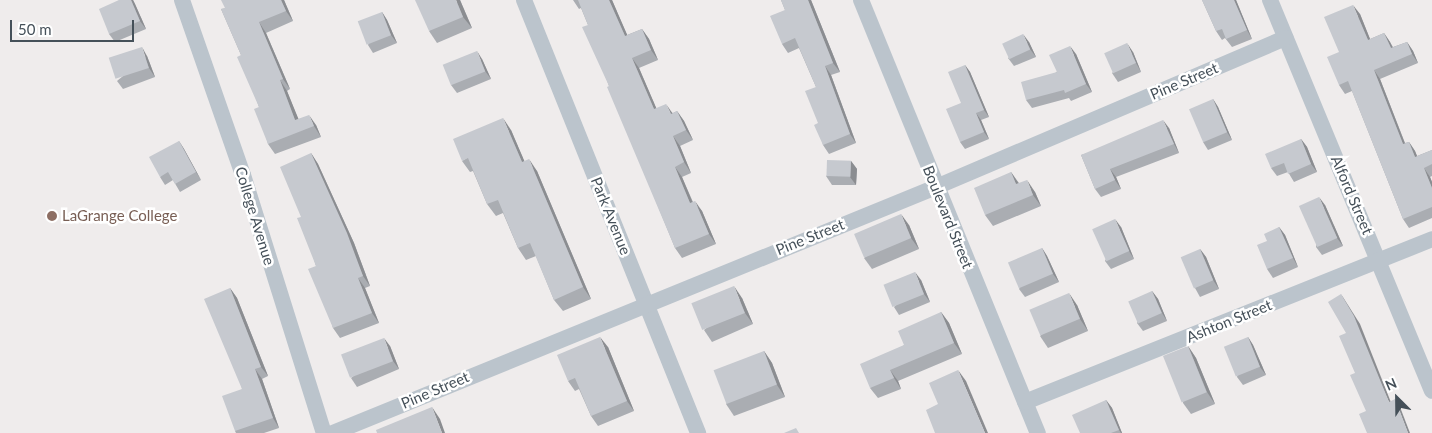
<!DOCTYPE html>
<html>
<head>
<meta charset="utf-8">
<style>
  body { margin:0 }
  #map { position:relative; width:1432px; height:433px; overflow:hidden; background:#efecec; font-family:Lato,sans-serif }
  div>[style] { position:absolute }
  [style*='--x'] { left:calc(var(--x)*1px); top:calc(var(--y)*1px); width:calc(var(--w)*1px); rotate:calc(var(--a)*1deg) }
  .minor>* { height:16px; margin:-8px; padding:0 8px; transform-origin:8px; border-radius:8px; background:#bbc4cc }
  .wall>* { inset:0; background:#aaadb2 }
  .shaded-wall>* { inset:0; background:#8b8d91 }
  .building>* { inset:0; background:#c6c9cf; transform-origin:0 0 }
  .dots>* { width:14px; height:14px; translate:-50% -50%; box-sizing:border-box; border:2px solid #fff; border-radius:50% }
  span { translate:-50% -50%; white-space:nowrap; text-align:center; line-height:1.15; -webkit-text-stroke:5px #fff; paint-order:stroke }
  .street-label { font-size:15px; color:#455059 }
  .education-label { font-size:15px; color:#785e54 }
  .left { translate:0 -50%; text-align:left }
  .north { position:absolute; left:1372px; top:373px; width:50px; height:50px; -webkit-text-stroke:4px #fff; paint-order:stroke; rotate:337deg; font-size:14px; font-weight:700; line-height:20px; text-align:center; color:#455059 }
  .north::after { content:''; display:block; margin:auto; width:18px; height:22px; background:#455059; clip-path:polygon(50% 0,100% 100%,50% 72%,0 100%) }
  .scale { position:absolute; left:10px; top:20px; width:124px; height:22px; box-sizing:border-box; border:2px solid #455059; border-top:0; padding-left:6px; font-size:15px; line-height:18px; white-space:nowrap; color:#455059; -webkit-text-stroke:4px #fff; paint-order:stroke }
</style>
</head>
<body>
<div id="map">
  <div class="minor">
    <i style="--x:182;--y:0;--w:185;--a:70.8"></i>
    <i style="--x:243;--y:175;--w:270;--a:72.6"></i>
    <i style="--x:524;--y:0;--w:467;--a:68.1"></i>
    <i style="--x:861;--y:0;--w:468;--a:67.8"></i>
    <i style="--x:1270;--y:0;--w:423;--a:67.5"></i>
    <i style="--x:1025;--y:402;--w:438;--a:-21.8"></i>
    <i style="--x:333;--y:433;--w:651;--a:-22.19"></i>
    <i style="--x:936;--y:187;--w:380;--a:-23.1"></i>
  </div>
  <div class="wall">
    <i style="clip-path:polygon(119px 0,133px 0,135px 4px,146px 29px,115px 42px,109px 34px)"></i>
    <i style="clip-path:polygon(284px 0,293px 21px,266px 33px,290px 89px,287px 91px,298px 119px,316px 125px,321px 137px,275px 154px,268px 144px,259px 107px,241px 55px,221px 9px)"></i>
    <i style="clip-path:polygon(460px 0,472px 28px,437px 43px,429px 31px)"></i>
    <i style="clip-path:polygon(573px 0,612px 0,627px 35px,642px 29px,649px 39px,658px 60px,639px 68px,656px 108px,673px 113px,677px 111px,684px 121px,693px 140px,680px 146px,691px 173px,682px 177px,693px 202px,702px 211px,716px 244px,682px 258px,675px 248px,609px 86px,588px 25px,581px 8px,579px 9px)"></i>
    <i style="clip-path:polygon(781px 0,811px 0,840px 72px,831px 75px,856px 143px,829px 154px,823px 145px,818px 123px,816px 87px,799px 48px,788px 53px,782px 44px,785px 10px)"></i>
    <i style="clip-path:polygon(1202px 0,1236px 0,1252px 39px,1232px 47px,1225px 38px,1222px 40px,1216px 31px)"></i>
    <i style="clip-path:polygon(382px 12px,387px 20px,397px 43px,373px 53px,368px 45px)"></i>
    <i style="clip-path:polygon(1360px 14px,1370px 39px,1384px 33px,1390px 42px,1393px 47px,1407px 42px,1413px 51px,1418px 63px,1380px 79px,1405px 143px,1409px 142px,1415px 151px,1417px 156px,1432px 150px,1432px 176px,1430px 177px,1432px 182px,1432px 218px,1409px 228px,1403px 219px,1352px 91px,1345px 94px,1339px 85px,1339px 52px)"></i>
    <i style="clip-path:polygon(1029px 42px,1036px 57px,1014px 66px,1008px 58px)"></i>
    <i style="clip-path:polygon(1133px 52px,1141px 72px,1118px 82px,1112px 73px)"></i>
    <i style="clip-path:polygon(1076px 54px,1092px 92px,1071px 101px,1069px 98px,1032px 108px,1026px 100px)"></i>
    <i style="clip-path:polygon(147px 56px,155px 77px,123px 89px,117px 81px)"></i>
    <i style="clip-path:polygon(482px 59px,491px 79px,457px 93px,451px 85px)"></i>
    <i style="clip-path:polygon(965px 65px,970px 72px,989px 117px,981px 120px,989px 139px,965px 149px,960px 142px,961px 103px)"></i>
    <i style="clip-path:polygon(1213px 99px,1218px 107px,1232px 140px,1208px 150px,1203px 142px)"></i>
    <i style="clip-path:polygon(1169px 128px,1179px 153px,1116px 177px,1121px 189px,1101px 197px,1095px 189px,1081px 155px)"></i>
    <i style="clip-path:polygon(511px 130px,524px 161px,537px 171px,591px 299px,563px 311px,554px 300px,536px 256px,526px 260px,518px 248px,503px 213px,496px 216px,487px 204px,473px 171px,470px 172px,462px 161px)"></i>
    <i style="clip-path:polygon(1301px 139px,1307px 147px,1317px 172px,1294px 182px,1288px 172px,1277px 176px,1271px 168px)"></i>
    <i style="clip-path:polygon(179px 141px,184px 149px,201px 180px,180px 192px,173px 180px,165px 185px,160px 177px)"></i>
    <i style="clip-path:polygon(311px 153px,318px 164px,354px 243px,370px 286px,365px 288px,379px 323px,340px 338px,333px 328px,316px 266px,301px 217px)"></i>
    <i style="clip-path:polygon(851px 161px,857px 169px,856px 185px,832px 185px,826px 176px)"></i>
    <i style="clip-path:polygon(1011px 172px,1019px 183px,1035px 192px,1041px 206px,993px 226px,985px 215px)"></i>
    <i style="clip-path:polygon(1325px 205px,1343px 246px,1322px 255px,1316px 247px)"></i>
    <i style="clip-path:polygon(909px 225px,919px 249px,872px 269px,864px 258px)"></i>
    <i style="clip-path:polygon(1121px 227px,1134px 259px,1111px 269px,1105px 261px)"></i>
    <i style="clip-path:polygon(1279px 227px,1285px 235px,1298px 267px,1273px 278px,1267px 269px,1267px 241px)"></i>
    <i style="clip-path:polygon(1042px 248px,1047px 256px,1059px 282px,1025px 297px,1019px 289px)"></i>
    <i style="clip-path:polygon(1200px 249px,1206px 257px,1219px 289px,1200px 297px,1195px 288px)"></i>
    <i style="clip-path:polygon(921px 280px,930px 302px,899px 315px,894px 307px)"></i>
    <i style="clip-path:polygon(230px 288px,237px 298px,268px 376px,262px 379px,279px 428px,264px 433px,236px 433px,235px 431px,242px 389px)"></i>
    <i style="clip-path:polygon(1152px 291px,1158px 299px,1167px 321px,1143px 331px,1137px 323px)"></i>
    <i style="clip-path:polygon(742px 298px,753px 324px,712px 342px,704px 330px)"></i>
    <i style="clip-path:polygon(1077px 305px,1088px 331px,1048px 348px,1040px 336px)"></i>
    <i style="clip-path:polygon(941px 312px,949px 323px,962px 354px,898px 381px,901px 389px,878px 398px,870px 388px,904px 345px)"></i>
    <i style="clip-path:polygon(1248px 337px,1253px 345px,1266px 375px,1243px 385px,1237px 377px)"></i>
    <i style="clip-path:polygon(390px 346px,399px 369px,357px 387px,351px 378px)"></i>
    <i style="clip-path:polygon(1188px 346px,1196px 358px,1215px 404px,1191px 414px,1183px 403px)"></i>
    <i style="clip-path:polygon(608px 347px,634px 411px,598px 426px,591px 416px,579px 389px,575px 391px,568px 381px)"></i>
    <i style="clip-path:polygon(764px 351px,772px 363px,785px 397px,734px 416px,726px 404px)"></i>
    <i style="clip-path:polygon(1106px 400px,1112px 408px,1122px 433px,1080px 433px)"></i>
  </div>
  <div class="shaded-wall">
    <i style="clip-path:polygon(131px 0,133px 0,135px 4px,146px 29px,140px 21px)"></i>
    <i style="clip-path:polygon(281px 0,284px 0,293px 21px,286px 11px)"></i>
    <i style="clip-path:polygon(456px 0,460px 0,472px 28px,463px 17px)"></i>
    <i style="clip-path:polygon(609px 0,612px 0,632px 46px,625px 36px)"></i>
    <i style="clip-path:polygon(808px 0,811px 0,840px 72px,833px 63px)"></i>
    <i style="clip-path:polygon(1234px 0,1236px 0,1252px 39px,1247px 30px)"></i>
    <i style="clip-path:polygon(1353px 5px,1360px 14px,1374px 49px,1368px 40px)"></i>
    <i style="clip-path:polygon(382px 12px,387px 20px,397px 43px,391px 35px)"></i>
    <i style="clip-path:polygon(259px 22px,266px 33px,290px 89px,283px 79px)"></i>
    <i style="clip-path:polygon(642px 29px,649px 39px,658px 60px,651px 50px)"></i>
    <i style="clip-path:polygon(1384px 33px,1390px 42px,1397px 57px,1391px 48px)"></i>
    <i style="clip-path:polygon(1023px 34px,1029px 42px,1036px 57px,1030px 49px)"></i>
    <i style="clip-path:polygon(1407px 42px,1413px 51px,1418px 63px,1412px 54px)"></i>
    <i style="clip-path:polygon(1127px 43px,1133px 52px,1141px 72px,1136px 63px)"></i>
    <i style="clip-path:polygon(1070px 46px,1076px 54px,1092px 92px,1086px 84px)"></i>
    <i style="clip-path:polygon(142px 47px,147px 56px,155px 77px,149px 68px)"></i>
    <i style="clip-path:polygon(477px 51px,482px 59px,491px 79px,485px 71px)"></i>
    <i style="clip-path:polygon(632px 58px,639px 68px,661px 119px,654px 109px)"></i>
    <i style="clip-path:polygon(965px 65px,970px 72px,989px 117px,984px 110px)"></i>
    <i style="clip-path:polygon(825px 66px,831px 75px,856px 143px,850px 134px)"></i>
    <i style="clip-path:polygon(1374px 70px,1380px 79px,1409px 154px,1403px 144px)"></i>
    <i style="clip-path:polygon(280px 80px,287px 91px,303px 130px,295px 120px)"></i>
    <i style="clip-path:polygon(1213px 99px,1218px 107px,1232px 140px,1227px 132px)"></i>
    <i style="clip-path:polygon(666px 104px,673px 114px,671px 114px)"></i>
    <i style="clip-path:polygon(677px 111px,684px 121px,693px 140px,686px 130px)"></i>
    <i style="clip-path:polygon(976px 113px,981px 120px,989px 139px,984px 132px)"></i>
    <i style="clip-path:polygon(309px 115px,316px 125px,321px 137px,314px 126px)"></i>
    <i style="clip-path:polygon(503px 118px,511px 130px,530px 174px,522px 162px)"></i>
    <i style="clip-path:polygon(1163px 120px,1169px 128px,1179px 153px,1174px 144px)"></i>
    <i style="clip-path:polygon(673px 136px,680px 146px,691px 173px,684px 162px)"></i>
    <i style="clip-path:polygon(1301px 139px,1307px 147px,1317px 172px,1311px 164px)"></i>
    <i style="clip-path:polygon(179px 141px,184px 149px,201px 180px,196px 172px)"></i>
    <i style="clip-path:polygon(1409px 142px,1415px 151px,1421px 166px,1415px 157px)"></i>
    <i style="clip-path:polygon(311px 153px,318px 164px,354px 243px,370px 286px,363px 276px)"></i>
    <i style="clip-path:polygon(529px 159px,537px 171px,591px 299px,583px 287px)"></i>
    <i style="clip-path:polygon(851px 161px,857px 169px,856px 185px,850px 177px)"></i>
    <i style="clip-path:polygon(675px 167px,682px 177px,697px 213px,690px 203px)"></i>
    <i style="clip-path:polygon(1424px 168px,1430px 177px,1432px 182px,1432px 188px)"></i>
    <i style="clip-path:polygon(1110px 169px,1116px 177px,1121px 189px,1115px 180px)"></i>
    <i style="clip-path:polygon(1011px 172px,1019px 184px,1016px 184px)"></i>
    <i style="clip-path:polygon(1027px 180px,1035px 192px,1041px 206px,1033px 195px)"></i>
    <i style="clip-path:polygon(1319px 197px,1325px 205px,1343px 246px,1337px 238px)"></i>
    <i style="clip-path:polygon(695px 201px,702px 211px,716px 244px,709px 234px)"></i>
    <i style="clip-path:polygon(901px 214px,909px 225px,919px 249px,911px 238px)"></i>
    <i style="clip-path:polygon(1115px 219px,1121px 227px,1134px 259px,1129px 251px)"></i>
    <i style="clip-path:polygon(1279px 227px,1285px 235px,1298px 267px,1293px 258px)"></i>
    <i style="clip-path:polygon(1042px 248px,1047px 256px,1059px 282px,1053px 274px)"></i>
    <i style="clip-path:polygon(1200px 249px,1206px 257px,1219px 289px,1213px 280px)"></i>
    <i style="clip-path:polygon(915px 272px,921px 280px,930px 302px,924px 294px)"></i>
    <i style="clip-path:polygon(358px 278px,365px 288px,379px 323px,372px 313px)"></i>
    <i style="clip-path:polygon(734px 286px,742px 298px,753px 324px,745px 313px)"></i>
    <i style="clip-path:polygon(230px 288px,237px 298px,268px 376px,261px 367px)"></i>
    <i style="clip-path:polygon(1152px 291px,1158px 299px,1167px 321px,1162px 313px)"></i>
    <i style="clip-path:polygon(1069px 293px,1077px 305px,1088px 331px,1080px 319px)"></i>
    <i style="clip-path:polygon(1341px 294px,1360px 324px,1394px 410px,1389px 402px)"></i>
    <i style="clip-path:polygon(941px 312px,949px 323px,962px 354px,954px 343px)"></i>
    <i style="clip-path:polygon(600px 337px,608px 347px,634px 411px,627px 401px)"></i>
    <i style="clip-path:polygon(1248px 337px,1253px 345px,1266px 375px,1260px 367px)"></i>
    <i style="clip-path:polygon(384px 338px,390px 346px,399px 369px,393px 361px)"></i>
    <i style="clip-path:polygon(1188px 346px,1196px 358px,1215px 404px,1207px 392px)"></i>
    <i style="clip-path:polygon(764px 351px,772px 363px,785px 397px,777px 385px)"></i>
    <i style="clip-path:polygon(255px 369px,262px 379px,279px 428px,273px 418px)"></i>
    <i style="clip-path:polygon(890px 370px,898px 381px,901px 389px,894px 378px)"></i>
    <i style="clip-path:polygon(958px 370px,966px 381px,988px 433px,985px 433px)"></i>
    <i style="clip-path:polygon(1395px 399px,1400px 407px,1410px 433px,1408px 433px)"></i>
    <i style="clip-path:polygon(1106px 400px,1112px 408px,1122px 433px,1121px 433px,1119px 430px)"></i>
    <i style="clip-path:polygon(432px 407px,440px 419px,445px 433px,442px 433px)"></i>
  </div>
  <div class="building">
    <i style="clip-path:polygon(119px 0,131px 0,140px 21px,109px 34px,99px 9px)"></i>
    <i style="clip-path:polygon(221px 0,281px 0,286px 11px,259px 22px,283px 79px,280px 80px,295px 120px,309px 115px,314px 126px,268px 144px,254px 109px,259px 107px,237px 57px,241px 55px,221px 9px,225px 8px)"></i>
    <i style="clip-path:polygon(415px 0,456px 0,463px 17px,429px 31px)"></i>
    <i style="clip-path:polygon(578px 0,609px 0,625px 36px,642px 29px,651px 50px,632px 58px,654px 109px,666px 104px,671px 114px,677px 111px,686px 130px,673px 136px,684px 162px,675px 167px,690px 203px,695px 201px,709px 234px,675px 248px,607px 87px,609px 86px,582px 27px,588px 25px)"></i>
    <i style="clip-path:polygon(781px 0,808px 0,833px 63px,825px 66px,850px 134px,823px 145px,814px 125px,818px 123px,805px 91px,816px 87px,795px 38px,782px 44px,770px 16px,785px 10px)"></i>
    <i style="clip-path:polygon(1202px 0,1234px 0,1247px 30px,1226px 39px,1222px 29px,1216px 31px)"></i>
    <i style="clip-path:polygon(1353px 5px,1368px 40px,1384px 33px,1391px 48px,1407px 42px,1412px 54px,1374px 70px,1403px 144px,1409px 142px,1415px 157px,1432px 150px,1432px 164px,1424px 168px,1432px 188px,1432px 207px,1403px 219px,1348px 81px,1339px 85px,1327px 57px,1339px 52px,1324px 17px)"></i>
    <i style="left:382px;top:12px;width:25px;height:26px;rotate:69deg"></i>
    <i style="left:1023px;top:34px;width:17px;height:23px;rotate:65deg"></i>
    <i style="left:1127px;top:43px;width:22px;height:25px;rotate:66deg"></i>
    <i style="clip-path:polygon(1070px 46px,1086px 84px,1065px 93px,1064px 90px,1026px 100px,1021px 82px,1057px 72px,1049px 55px)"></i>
    <i style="left:142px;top:47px;width:22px;height:35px;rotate:72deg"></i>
    <i style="left:477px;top:51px;width:22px;height:37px;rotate:68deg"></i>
    <i style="clip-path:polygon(965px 65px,984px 110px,976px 113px,984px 132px,960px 142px,946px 109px,961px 103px,948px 72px)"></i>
    <i style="left:1213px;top:99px;width:36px;height:26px;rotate:67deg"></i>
    <i style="clip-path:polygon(503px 118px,522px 162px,529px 159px,583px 287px,554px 300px,530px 243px,518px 248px,498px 200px,487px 204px,468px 158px,462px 161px,453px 139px)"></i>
    <i style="clip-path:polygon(1163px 120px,1174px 144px,1110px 169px,1115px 180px,1095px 189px,1081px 155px)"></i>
    <i style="clip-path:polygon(1301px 139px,1311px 164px,1288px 174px,1284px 163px,1271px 168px,1265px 154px)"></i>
    <i style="clip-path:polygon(179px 141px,196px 172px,175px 184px,168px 172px,160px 177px,149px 157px)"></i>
    <i style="clip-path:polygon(311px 153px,347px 233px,363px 276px,358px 278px,372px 313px,333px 328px,308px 269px,316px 266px,297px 218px,301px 217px,280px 167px)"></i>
    <i style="left:827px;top:160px;width:24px;height:16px;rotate:2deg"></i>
    <i style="clip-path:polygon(1011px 172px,1016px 184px,1027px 180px,1033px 195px,985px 215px,974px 188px)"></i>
    <i style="left:1319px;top:197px;width:45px;height:22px;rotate:66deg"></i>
    <i style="left:901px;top:214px;width:26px;height:51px;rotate:67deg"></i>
    <i style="left:1115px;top:219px;width:35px;height:25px;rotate:66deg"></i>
    <i style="clip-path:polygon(1279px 227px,1293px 258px,1267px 269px,1257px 245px,1267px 241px,1264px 234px)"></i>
    <i style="left:1042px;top:248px;width:28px;height:37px;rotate:67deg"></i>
    <i style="left:1200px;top:249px;width:34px;height:21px;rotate:67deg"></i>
    <i style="left:915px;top:272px;width:24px;height:34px;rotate:68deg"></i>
    <i style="left:734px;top:286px;width:29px;height:46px;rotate:68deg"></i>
    <i style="clip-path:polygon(230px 288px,261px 367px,255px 369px,273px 418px,235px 431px,222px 396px,242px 389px,204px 299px)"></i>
    <i style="left:1152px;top:291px;width:24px;height:26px;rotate:66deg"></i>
    <i style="left:1069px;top:293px;width:28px;height:43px;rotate:67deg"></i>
    <i style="clip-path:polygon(1341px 294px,1354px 316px,1389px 402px,1395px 399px,1408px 433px,1367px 433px,1359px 414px,1366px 411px,1350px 375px,1355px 373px,1339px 336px,1346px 333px,1328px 302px)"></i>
    <i style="clip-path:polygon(941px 312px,954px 343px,890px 370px,894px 378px,870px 388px,860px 364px,904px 345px,898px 331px)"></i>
    <i style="clip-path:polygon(600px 337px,627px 401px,591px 416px,575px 378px,568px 381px,557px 355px)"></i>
    <i style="left:1248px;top:337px;width:32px;height:26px;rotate:68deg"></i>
    <i style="left:384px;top:338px;width:25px;height:46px;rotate:69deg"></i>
    <i style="left:1188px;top:346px;width:50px;height:27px;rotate:68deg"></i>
    <i style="left:764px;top:351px;width:36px;height:54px;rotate:69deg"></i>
    <i style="clip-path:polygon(958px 370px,985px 433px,935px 433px,926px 410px,938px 404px,929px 383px)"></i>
    <i style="clip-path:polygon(1106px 400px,1119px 430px,1111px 433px,1080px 433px,1072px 415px)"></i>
    <i style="clip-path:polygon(432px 407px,442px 433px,377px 433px,376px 430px)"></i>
    <i style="clip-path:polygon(796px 428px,799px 433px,784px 433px)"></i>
  </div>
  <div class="dots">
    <i style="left:52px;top:216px;background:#8d6e63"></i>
  </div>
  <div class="street-label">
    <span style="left:1184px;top:81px;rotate:-23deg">Pine Street</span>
    <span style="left:1352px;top:195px;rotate:67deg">Alford Street</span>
    <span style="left:255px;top:216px;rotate:73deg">College Avenue</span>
    <span style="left:611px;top:216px;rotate:68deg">Park Avenue</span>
    <span style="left:948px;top:217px;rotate:68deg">Boulevard Street</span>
    <span style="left:810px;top:237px;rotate:-22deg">Pine Street</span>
    <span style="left:1229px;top:321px;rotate:-22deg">Ashton Street</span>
    <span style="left:435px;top:390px;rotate:-23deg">Pine Street</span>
  </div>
  <div class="education-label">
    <span class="left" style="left:62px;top:216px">LaGrange College</span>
  </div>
  <div class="north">N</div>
  <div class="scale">50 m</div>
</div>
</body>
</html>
